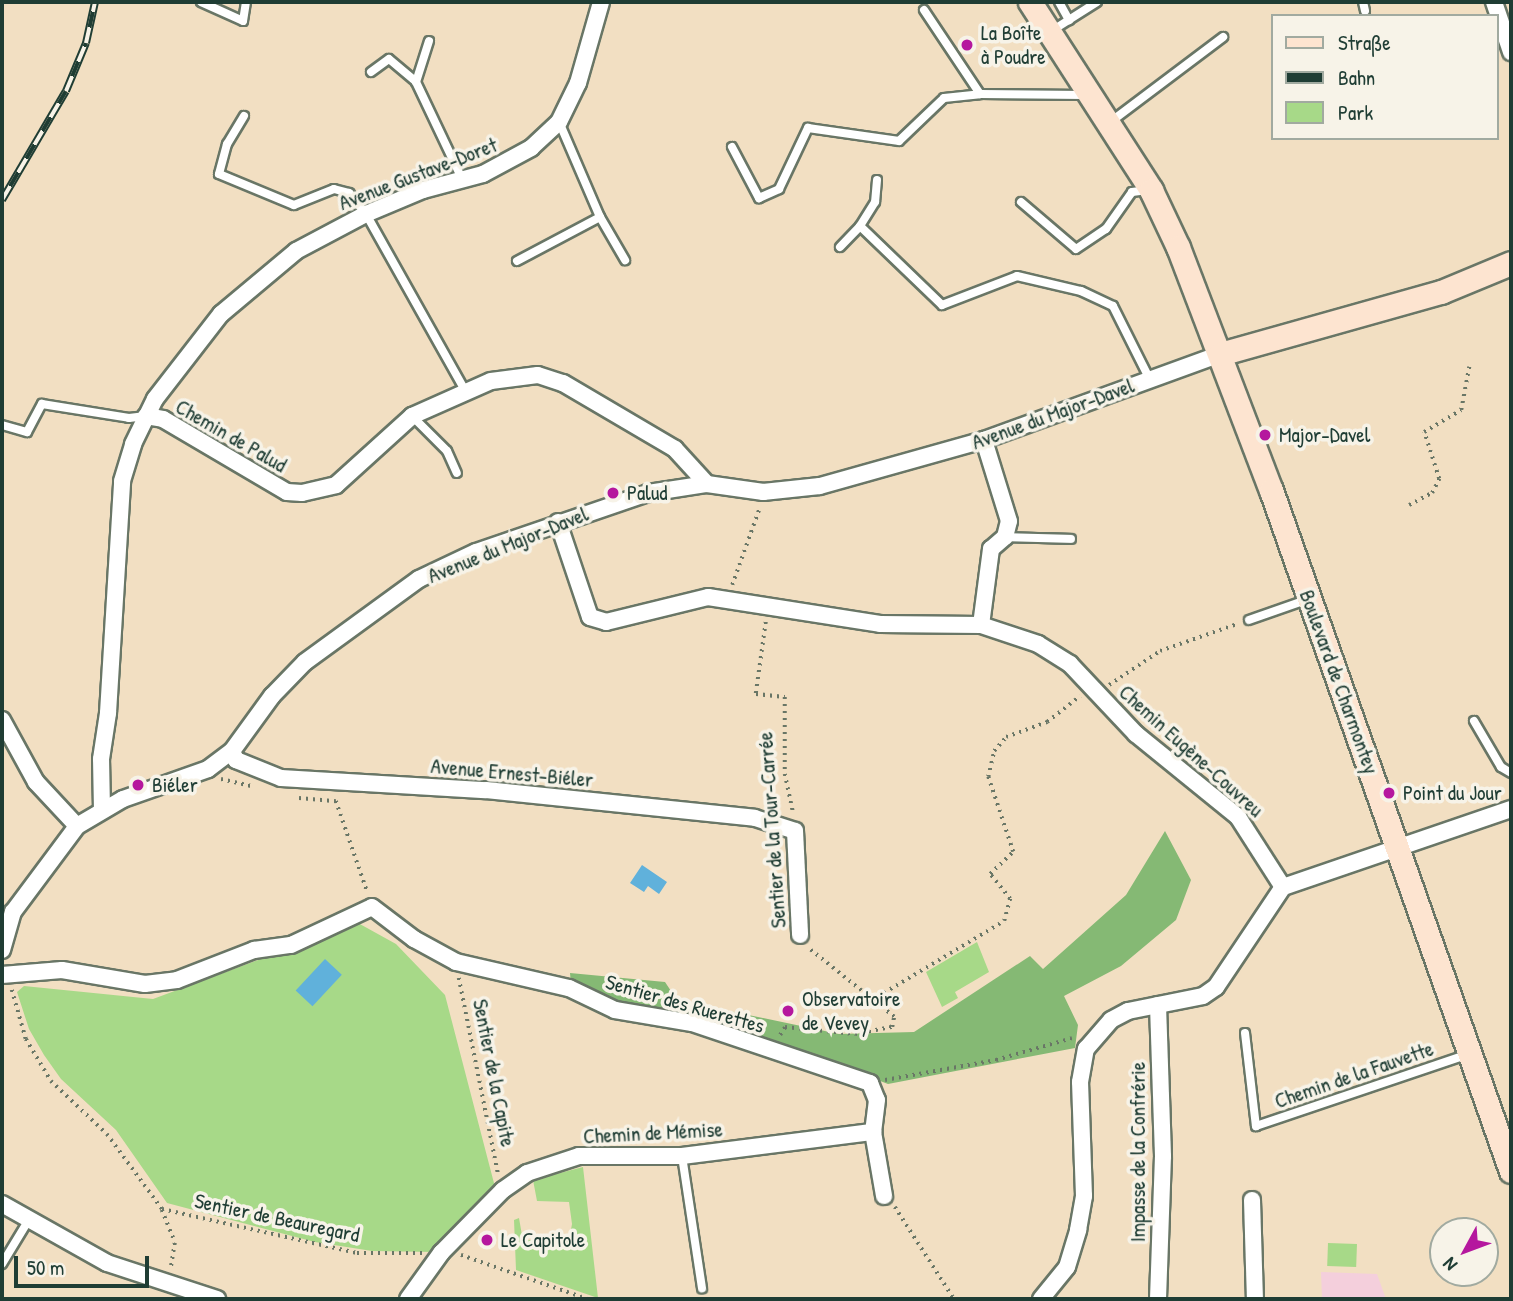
<!DOCTYPE html>
<html>
<head>
<meta charset="utf-8">
<style>
  body { margin:0 }
  #map { position:relative; width:1513px; height:1301px; overflow:hidden; background:#f2dfc2; font-family:"Patrick Hand",sans-serif }
  div>[style] { position:absolute }
  [style*='--x'] { left:calc(var(--x)*1px); top:calc(var(--y)*1px); width:calc(var(--w)*1px); rotate:calc(var(--a)*1deg) }
  .built>* { inset:0; background:#f4cfdc }
  .green>* { inset:0; background:#a7d988; transform-origin:0 0 }
  .forest>* { inset:0; background:#85b974 }
  .water>* { inset:0; background:#60b1db; transform-origin:0 0 }
  .path>* { height:3.5px; margin-top:-1.75px; transform-origin:0; background:repeating-linear-gradient(90deg,#697666 0 2px,transparent 0 7px) }
  .roads { filter:drop-shadow(2px 0 #697666) drop-shadow(-2px 0 #697666) drop-shadow(0 2px #697666) drop-shadow(0 -2px #697666) }
  .lane>* { height:8px; margin:-4px; padding:0 4px; transform-origin:4px; border-radius:4px; background:#fff }
  .street>* { height:16px; margin:-8px; padding:0 8px; transform-origin:8px; border-radius:8px; background:#fff }
  .secondary>* { height:23px; margin:-11.5px; padding:0 11.5px; transform-origin:11.5px; border-radius:11.5px; background:#fde4d0 }
  .rail>* { height:8px; margin-top:-4px; transform-origin:0; background:repeating-linear-gradient(90deg,#f7f3e8 0 16px,#1f3d34 0 32px); box-sizing:border-box; border-block:2px solid #1f3d34 }
  .dots>* { width:19px; height:19px; translate:-50% -50%; box-sizing:border-box; border:4px solid #f7f3e8; border-radius:50% }
  span { translate:-50% -50%; white-space:nowrap; text-align:center; line-height:1.15; -webkit-text-stroke:7px #f7f3e8; paint-order:stroke }
  .poi-label { font-size:21px; color:#1f3d34 }
  .left { translate:0 -50%; text-align:left }
  .street-label { font-size:21px; color:#1f3d34 }
  .frame { position:absolute; inset:0; border:4px solid #1f3d34; pointer-events:none }
  .legend { position:absolute; left:1271px; top:14px; width:228px; height:126px; box-sizing:border-box; background:#f7f3e8; border:2px solid #a1aaa0; margin:0; padding:9px 12px; list-style:none; font-size:21px; color:#1f3d34 }
  .legend li { display:flex; align-items:center; gap:14px; height:35px }
  .legend b { width:35px; border:2px solid #a1aaa0 }
  .north { position:absolute; left:1429px; top:1217px; width:70px; height:70px; box-sizing:border-box; background:#f7f3e8; border:2px solid #a1aaa0; border-radius:50%; rotate:229deg; font-size:19px; font-weight:700; line-height:28px; text-align:center; color:#1f3d34 }
  .north::after { content:''; display:block; margin:auto; width:24px; height:32px; background:#b5179e; clip-path:polygon(50% 0,100% 100%,50% 72%,0 100%) }
  .scale { position:absolute; left:14px; top:1256px; width:135px; height:32px; box-sizing:border-box; border:4px solid #1f3d34; border-top:0; padding-left:9px; font-size:21px; line-height:24px; white-space:nowrap; color:#1f3d34; -webkit-text-stroke:5px #f7f3e8; paint-order:stroke }
</style>
</head>
<body>
<div id="map">
  <div class="built">
    <i style="clip-path:polygon(1321px 1272px,1377px 1274px,1386px 1299px,1322px 1299px)"></i>
  </div>
  <div class="green">
    <i style="clip-path:polygon(358px 923px,396px 944px,445px 995px,495px 1187px,434px 1252px,372px 1251px,315px 1242px,167px 1203px,116px 1130px,61px 1079px,44px 1055px,29px 1029px,17px 992px,24px 986px,153px 999px)"></i>
    <i style="clip-path:polygon(977px 942px,989px 972px,955px 992px,958px 998px,942px 1007px,926px 972px)"></i>
    <i style="clip-path:polygon(583px 1167px,598px 1298px,516px 1270px,514px 1220px,519px 1218px,523px 1241px,570px 1235px,572px 1224px,569px 1202px,537px 1201px,533px 1180px)"></i>
    <i style="left:1328px;top:1243px;width:29px;height:23px;rotate:2deg"></i>
  </div>
  <div class="forest">
    <i style="clip-path:polygon(1165px 831px,1191px 880px,1176px 920px,1121px 966px,1064px 996px,1078px 1025px,1075px 1048px,888px 1084px,789px 1046px,619px 1005px,571px 984px,570px 973px,665px 982px,677px 1000px,839px 1034px,914px 1032px,1030px 956px,1043px 969px,1126px 895px)"></i>
  </div>
  <div class="water">
    <i style="clip-path:polygon(642px 865px,667px 882px,659px 894px,648px 886px,644px 892px,630px 883px)"></i>
    <i style="left:325px;top:959px;width:23px;height:43px;rotate:43deg"></i>
  </div>
  <div class="path">
    <i style="--x:1409;--y:505;--w:26;--a:-28"></i>
    <i style="--x:1432;--y:493;--w:16;--a:-63"></i>
    <i style="--x:1439;--y:479;--w:49;--a:-107.7"></i>
    <i style="--x:1424;--y:432;--w:43;--a:-30.7"></i>
    <i style="--x:1461;--y:410;--w:44;--a:-79.5"></i>
    <i style="--x:732;--y:585;--w:83;--a:-70.3"></i>
    <i style="--x:766;--y:622;--w:73;--a:97.9"></i>
    <i style="--x:756;--y:694;--w:29;--a:6"></i>
    <i style="--x:785;--y:697;--w:77;--a:90"></i>
    <i style="--x:785;--y:774;--w:40;--a:78"></i>
    <i style="--x:1109;--y:685;--w:61;--a:-33.7"></i>
    <i style="--x:1160;--y:651;--w:82;--a:-19.3"></i>
    <i style="--x:221;--y:779;--w:31;--a:13"></i>
    <i style="--x:299;--y:798;--w:37;--a:5"></i>
    <i style="--x:336;--y:801;--w:95;--a:71"></i>
    <i style="--x:459;--y:978;--w:199;--a:78.7"></i>
    <i style="--x:12;--y:990;--w:51;--a:74.1"></i>
    <i style="--x:26;--y:1039;--w:49;--a:59.2"></i>
    <i style="--x:51;--y:1081;--w:77;--a:43.4"></i>
    <i style="--x:107;--y:1134;--w:93;--a:53.7"></i>
    <i style="--x:162;--y:1209;--w:200;--a:12.7"></i>
    <i style="--x:357;--y:1253;--w:65;--a:0"></i>
    <i style="--x:814;--y:1000;--w:47;--a:4.9"></i>
    <i style="--x:861;--y:1004;--w:12;--a:-20"></i>
    <i style="--x:872;--y:1000;--w:154;--a:-30.9"></i>
    <i style="--x:1004;--y:921;--w:23;--a:-75"></i>
    <i style="--x:1010;--y:899;--w:32;--a:-129"></i>
    <i style="--x:990;--y:874;--w:32;--a:-44"></i>
    <i style="--x:1013;--y:852;--w:79;--a:-108.4"></i>
    <i style="--x:988;--y:777;--w:27;--a:-77"></i>
    <i style="--x:994;--y:751;--w:18;--a:-49"></i>
    <i style="--x:1006;--y:737;--w:44;--a:-20.1"></i>
    <i style="--x:1047;--y:722;--w:42;--a:-38.2"></i>
    <i style="--x:780;--y:1035;--w:9;--a:-58"></i>
    <i style="--x:785;--y:1027;--w:70;--a:5.7"></i>
    <i style="--x:855;--y:1034;--w:38;--a:-11"></i>
    <i style="--x:892;--y:1027;--w:10;--a:-79"></i>
    <i style="--x:894;--y:1017;--w:110;--a:-141.3"></i>
    <i style="--x:885;--y:1080;--w:113;--a:-10.2"></i>
    <i style="--x:996;--y:1060;--w:79;--a:-16.1"></i>
    <i style="--x:895;--y:1207;--w:109;--a:57.3"></i>
    <i style="--x:162;--y:1210;--w:35;--a:68"></i>
    <i style="--x:175;--y:1243;--w:26;--a:99"></i>
    <i style="--x:461;--y:1255;--w:133;--a:19.2"></i>
  </div>
  <div class="roads">
    <div class="lane">
      <i style="--x:201;--y:2;--w:46;--a:24.3"></i>
      <i style="--x:243;--y:21;--w:19;--a:-81"></i>
      <i style="--x:1059;--y:2;--w:21;--a:61"></i>
      <i style="--x:1363;--y:2;--w:9;--a:77"></i>
      <i style="--x:924;--y:10;--w:101;--a:56.3"></i>
      <i style="--x:980;--y:94;--w:105;--a:0.5"></i>
      <i style="--x:1053;--y:30;--w:52;--a:-32.5"></i>
      <i style="--x:429;--y:41;--w:43;--a:107.6"></i>
      <i style="--x:416;--y:82;--w:110;--a:64.6"></i>
      <i style="--x:371;--y:72;--w:22;--a:-36"></i>
      <i style="--x:389;--y:59;--w:35;--a:40"></i>
      <i style="--x:244;--y:116;--w:33;--a:121"></i>
      <i style="--x:227;--y:144;--w:31;--a:105"></i>
      <i style="--x:219;--y:174;--w:81;--a:22.5"></i>
      <i style="--x:294;--y:205;--w:43;--a:-21.8"></i>
      <i style="--x:334;--y:189;--w:16;--a:15"></i>
      <i style="--x:349;--y:193;--w:27;--a:51"></i>
      <i style="--x:366;--y:214;--w:204;--a:60.7"></i>
      <i style="--x:1109;--y:123;--w:143;--a:-37"></i>
      <i style="--x:732;--y:147;--w:58;--a:62.1"></i>
      <i style="--x:759;--y:198;--w:22;--a:-24"></i>
      <i style="--x:779;--y:189;--w:68;--a:-64.6"></i>
      <i style="--x:808;--y:128;--w:92;--a:8.1"></i>
      <i style="--x:899;--y:141;--w:62;--a:-43.7"></i>
      <i style="--x:944;--y:98;--w:36;--a:-6"></i>
      <i style="--x:877;--y:180;--w:22;--a:95"></i>
      <i style="--x:875;--y:202;--w:28;--a:122"></i>
      <i style="--x:860;--y:226;--w:114;--a:43.9"></i>
      <i style="--x:942;--y:305;--w:80;--a:-21.1"></i>
      <i style="--x:1017;--y:276;--w:66;--a:13.2"></i>
      <i style="--x:1081;--y:291;--w:35;--a:25"></i>
      <i style="--x:1113;--y:306;--w:80;--a:63.4"></i>
      <i style="--x:1021;--y:202;--w:72;--a:40.5"></i>
      <i style="--x:1076;--y:249;--w:36;--a:-34"></i>
      <i style="--x:1106;--y:229;--w:45;--a:-54.9"></i>
      <i style="--x:1132;--y:192;--w:16;--a:-7"></i>
      <i style="--x:600;--y:217;--w:50;--a:59.8"></i>
      <i style="--x:840;--y:247;--w:29;--a:-46"></i>
      <i style="--x:517;--y:261;--w:94;--a:-27.9"></i>
      <i style="--x:600;--y:217;--w:103;--a:-113.3"></i>
      <i style="--x:412;--y:416;--w:49;--a:45"></i>
      <i style="--x:447;--y:451;--w:24;--a:66"></i>
      <i style="--x:2;--y:425;--w:26;--a:16"></i>
      <i style="--x:27;--y:432;--w:32;--a:-62"></i>
      <i style="--x:42;--y:404;--w:88;--a:9.1"></i>
      <i style="--x:129;--y:418;--w:17;--a:-7"></i>
      <i style="--x:1005;--y:537;--w:66;--a:1.7"></i>
      <i style="--x:1249;--y:620;--w:64;--a:-19.3"></i>
      <i style="--x:1474;--y:721;--w:53;--a:59.6"></i>
      <i style="--x:1501;--y:767;--w:12;--a:31"></i>
      <i style="--x:1245;--y:1033;--w:94;--a:83.3"></i>
      <i style="--x:1256;--y:1126;--w:225;--a:-18.7"></i>
      <i style="--x:682;--y:1156;--w:134;--a:81.4"></i>
      <i style="--x:2;--y:1264;--w:50;--a:-58.8"></i>
    </div>
    <div class="street">
      <i style="--x:1494;--y:2;--w:53;--a:71.2"></i>
      <i style="--x:146;--y:416;--w:17;--a:10"></i>
      <i style="--x:163;--y:419;--w:144;--a:30.5"></i>
      <i style="--x:287;--y:492;--w:15;--a:4"></i>
      <i style="--x:302;--y:493;--w:35;--a:-13"></i>
      <i style="--x:336;--y:485;--w:103;--a:-42.2"></i>
      <i style="--x:412;--y:416;--w:86;--a:-23.9"></i>
      <i style="--x:491;--y:381;--w:47;--a:-7.3"></i>
      <i style="--x:538;--y:375;--w:26;--a:18"></i>
      <i style="--x:563;--y:383;--w:130;--a:30.5"></i>
      <i style="--x:675;--y:449;--w:47;--a:47.6"></i>
      <i style="--x:558;--y:522;--w:100;--a:71.4"></i>
      <i style="--x:590;--y:617;--w:17;--a:17"></i>
      <i style="--x:606;--y:622;--w:105;--a:-13.8"></i>
      <i style="--x:708;--y:597;--w:174;--a:8.9"></i>
      <i style="--x:880;--y:624;--w:101;--a:0.6"></i>
      <i style="--x:981;--y:625;--w:60;--a:18.4"></i>
      <i style="--x:1038;--y:644;--w:38;--a:32"></i>
      <i style="--x:1070;--y:664;--w:96;--a:46.7"></i>
      <i style="--x:1136;--y:734;--w:132;--a:39.1"></i>
      <i style="--x:1238;--y:817;--w:83;--a:57.3"></i>
      <i style="--x:981;--y:625;--w:77;--a:-82.5"></i>
      <i style="--x:991;--y:549;--w:18;--a:-41"></i>
      <i style="--x:1005;--y:537;--w:16;--a:-76"></i>
      <i style="--x:1009;--y:521;--w:85;--a:-107.2"></i>
      <i style="--x:2;--y:720;--w:71;--a:61.3"></i>
      <i style="--x:36;--y:782;--w:60;--a:47"></i>
      <i style="--x:232;--y:751;--w:10;--a:66"></i>
      <i style="--x:236;--y:760;--w:48;--a:21.8"></i>
      <i style="--x:281;--y:778;--w:205;--a:3.4"></i>
      <i style="--x:486;--y:790;--w:270;--a:5.9"></i>
      <i style="--x:755;--y:818;--w:42;--a:18"></i>
      <i style="--x:795;--y:831;--w:104;--a:87.2"></i>
      <i style="--x:102;--y:810;--w:51;--a:-91.1"></i>
      <i style="--x:101;--y:759;--w:47;--a:-81.3"></i>
      <i style="--x:108;--y:713;--w:232;--a:-86.5"></i>
      <i style="--x:122;--y:481;--w:39;--a:-73"></i>
      <i style="--x:133;--y:444;--w:50;--a:-63.9"></i>
      <i style="--x:155;--y:399;--w:108;--a:-52.2"></i>
      <i style="--x:221;--y:314;--w:98;--a:-40"></i>
      <i style="--x:296;--y:251;--w:79;--a:-27.9"></i>
      <i style="--x:366;--y:214;--w:62;--a:-22.8"></i>
      <i style="--x:423;--y:190;--w:62;--a:-14.9"></i>
      <i style="--x:483;--y:174;--w:55;--a:-28.4"></i>
      <i style="--x:531;--y:148;--w:38;--a:-43"></i>
      <i style="--x:559;--y:122;--w:43;--a:-64"></i>
      <i style="--x:578;--y:83;--w:84;--a:-74.1"></i>
      <i style="--x:2;--y:950;--w:40;--a:-74"></i>
      <i style="--x:13;--y:912;--w:107;--a:-53.3"></i>
      <i style="--x:77;--y:826;--w:53;--a:-30.4"></i>
      <i style="--x:123;--y:799;--w:90;--a:-19.4"></i>
      <i style="--x:208;--y:769;--w:30;--a:-37"></i>
      <i style="--x:232;--y:751;--w:68;--a:-54"></i>
      <i style="--x:272;--y:696;--w:47;--a:-45.9"></i>
      <i style="--x:305;--y:662;--w:141;--a:-36.1"></i>
      <i style="--x:419;--y:579;--w:63;--a:-25.3"></i>
      <i style="--x:476;--y:552;--w:182;--a:-18.9"></i>
      <i style="--x:648;--y:493;--w:60;--a:-8.7"></i>
      <i style="--x:707;--y:484;--w:57;--a:8.1"></i>
      <i style="--x:763;--y:492;--w:57;--a:-6"></i>
      <i style="--x:820;--y:486;--w:170;--a:-15.7"></i>
      <i style="--x:984;--y:440;--w:251;--a:-20"></i>
      <i style="--x:2;--y:975;--w:60;--a:-4.8"></i>
      <i style="--x:62;--y:970;--w:84;--a:9.6"></i>
      <i style="--x:145;--y:984;--w:32;--a:-7"></i>
      <i style="--x:177;--y:980;--w:83;--a:-21.3"></i>
      <i style="--x:254;--y:950;--w:37;--a:-8"></i>
      <i style="--x:291;--y:945;--w:89;--a:-25.1"></i>
      <i style="--x:372;--y:907;--w:53;--a:37.3"></i>
      <i style="--x:414;--y:939;--w:48;--a:28.7"></i>
      <i style="--x:456;--y:962;--w:116;--a:13"></i>
      <i style="--x:569;--y:988;--w:51;--a:25.6"></i>
      <i style="--x:615;--y:1010;--w:78;--a:9.6"></i>
      <i style="--x:692;--y:1023;--w:188;--a:18.6"></i>
      <i style="--x:870;--y:1083;--w:18;--a:68"></i>
      <i style="--x:877;--y:1100;--w:32;--a:97"></i>
      <i style="--x:873;--y:1132;--w:65;--a:80.2"></i>
      <i style="--x:1252;--y:1200;--w:99;--a:88.3"></i>
      <i style="--x:2;--y:1204;--w:120;--a:29.3"></i>
      <i style="--x:107;--y:1263;--w:116;--a:18.1"></i>
      <i style="--x:408;--y:1299;--w:57;--a:-54.3"></i>
      <i style="--x:441;--y:1253;--w:88;--a:-45.5"></i>
      <i style="--x:503;--y:1190;--w:29;--a:-35"></i>
      <i style="--x:527;--y:1173;--w:55;--a:-18.1"></i>
      <i style="--x:579;--y:1156;--w:103;--a:0"></i>
      <i style="--x:682;--y:1156;--w:193;--a:-7.2"></i>
      <i style="--x:1041;--y:1299;--w:41;--a:-50.9"></i>
      <i style="--x:1067;--y:1267;--w:39;--a:-73"></i>
      <i style="--x:1078;--y:1230;--w:35;--a:-80"></i>
      <i style="--x:1084;--y:1196;--w:114;--a:-92"></i>
      <i style="--x:1080;--y:1082;--w:34;--a:-80"></i>
      <i style="--x:1086;--y:1049;--w:38;--a:-49"></i>
      <i style="--x:1111;--y:1020;--w:19;--a:-28"></i>
      <i style="--x:1128;--y:1011;--w:76;--a:-11.3"></i>
      <i style="--x:1203;--y:996;--w:16;--a:-35"></i>
      <i style="--x:1216;--y:987;--w:120;--a:-56.2"></i>
      <i style="--x:1283;--y:887;--w:241;--a:-18.9"></i>
      <i style="--x:1158;--y:1299;--w:143;--a:-88"></i>
      <i style="--x:1163;--y:1156;--w:151;--a:-91.9"></i>
    </div>
    <div class="secondary">
      <i style="--x:1030;--y:2;--w:224;--a:57.2"></i>
      <i style="--x:1151;--y:190;--w:63;--a:64.7"></i>
      <i style="--x:1178;--y:247;--w:260;--a:69.1"></i>
      <i style="--x:1271;--y:490;--w:722;--a:70.59"></i>
      <i style="--x:1220;--y:354;--w:230;--a:-15.7"></i>
      <i style="--x:1441;--y:292;--w:76;--a:-22.5"></i>
    </div>
  </div>
  <div class="rail">
    <i style="--x:2;--y:200;--w:126;--a:-59.6"></i>
    <i style="--x:66;--y:91;--w:52;--a:-67.4"></i>
    <i style="--x:86;--y:43;--w:42;--a:-77.6"></i>
  </div>
  <div class="dots">
    <i style="left:967px;top:45px;background:#b5179e"></i>
    <i style="left:1265px;top:435px;background:#b5179e"></i>
    <i style="left:613px;top:493px;background:#b5179e"></i>
    <i style="left:138px;top:785px;background:#b5179e"></i>
    <i style="left:1389px;top:793px;background:#b5179e"></i>
    <i style="left:788px;top:1011px;background:#b5179e"></i>
    <i style="left:487px;top:1240px;background:#b5179e"></i>
  </div>
  <div class="poi-label">
    <span class="left" style="left:981px;top:45px">La Boîte<br>à Poudre</span>
    <span class="left" style="left:1279px;top:435px">Major-Davel</span>
    <span class="left" style="left:627px;top:493px">Palud</span>
    <span class="left" style="left:152px;top:785px">Biéler</span>
    <span class="left" style="left:1403px;top:793px">Point du Jour</span>
    <span class="left" style="left:802px;top:1011px">Observatoire<br>de Vevey</span>
    <span class="left" style="left:501px;top:1240px">Le Capitole</span>
  </div>
  <div class="street-label">
    <span style="left:418px;top:174px;rotate:-21deg">Avenue Gustave-Doret</span>
    <span style="left:1053px;top:414px;rotate:-20deg">Avenue du Major-Davel</span>
    <span style="left:231px;top:436px;rotate:30deg">Chemin de Palud</span>
    <span style="left:508px;top:545px;rotate:-22deg">Avenue du Major-Davel</span>
    <span style="left:1339px;top:682px;rotate:70deg">Boulevard de Charmontey</span>
    <span style="left:1191px;top:751px;rotate:42deg">Chemin Eugène-Couvreu</span>
    <span style="left:512px;top:773px;rotate:5deg">Avenue Ernest-Biéler</span>
    <span style="left:772px;top:830px;rotate:-94deg">Sentier de la Tour-Carrée</span>
    <span style="left:685px;top:1004px;rotate:16deg">Sentier des Ruerettes</span>
    <span style="left:494px;top:1073px;rotate:79deg">Sentier de la Capite</span>
    <span style="left:1354px;top:1075px;rotate:-19deg">Chemin de la Fauvette</span>
    <span style="left:653px;top:1133px;rotate:-3deg">Chemin de Mémise</span>
    <span style="left:1138px;top:1152px;rotate:-90deg">Impasse de la Confrérie</span>
    <span style="left:277px;top:1218px;rotate:12deg">Sentier de Beauregard</span>
  </div>
  <div class="frame"></div>
  <ul class="legend">
  <li><b style="height:9px;background:#fde4d0"></b>Straße</li>
  <li><b style="height:9px;background:#1f3d34"></b>Bahn</li>
  <li><b style="height:19px;background:#a7d988"></b>Park</li>
  </ul>
  <div class="north">N</div>
  <div class="scale">50 m</div>
</div>
</body>
</html>
